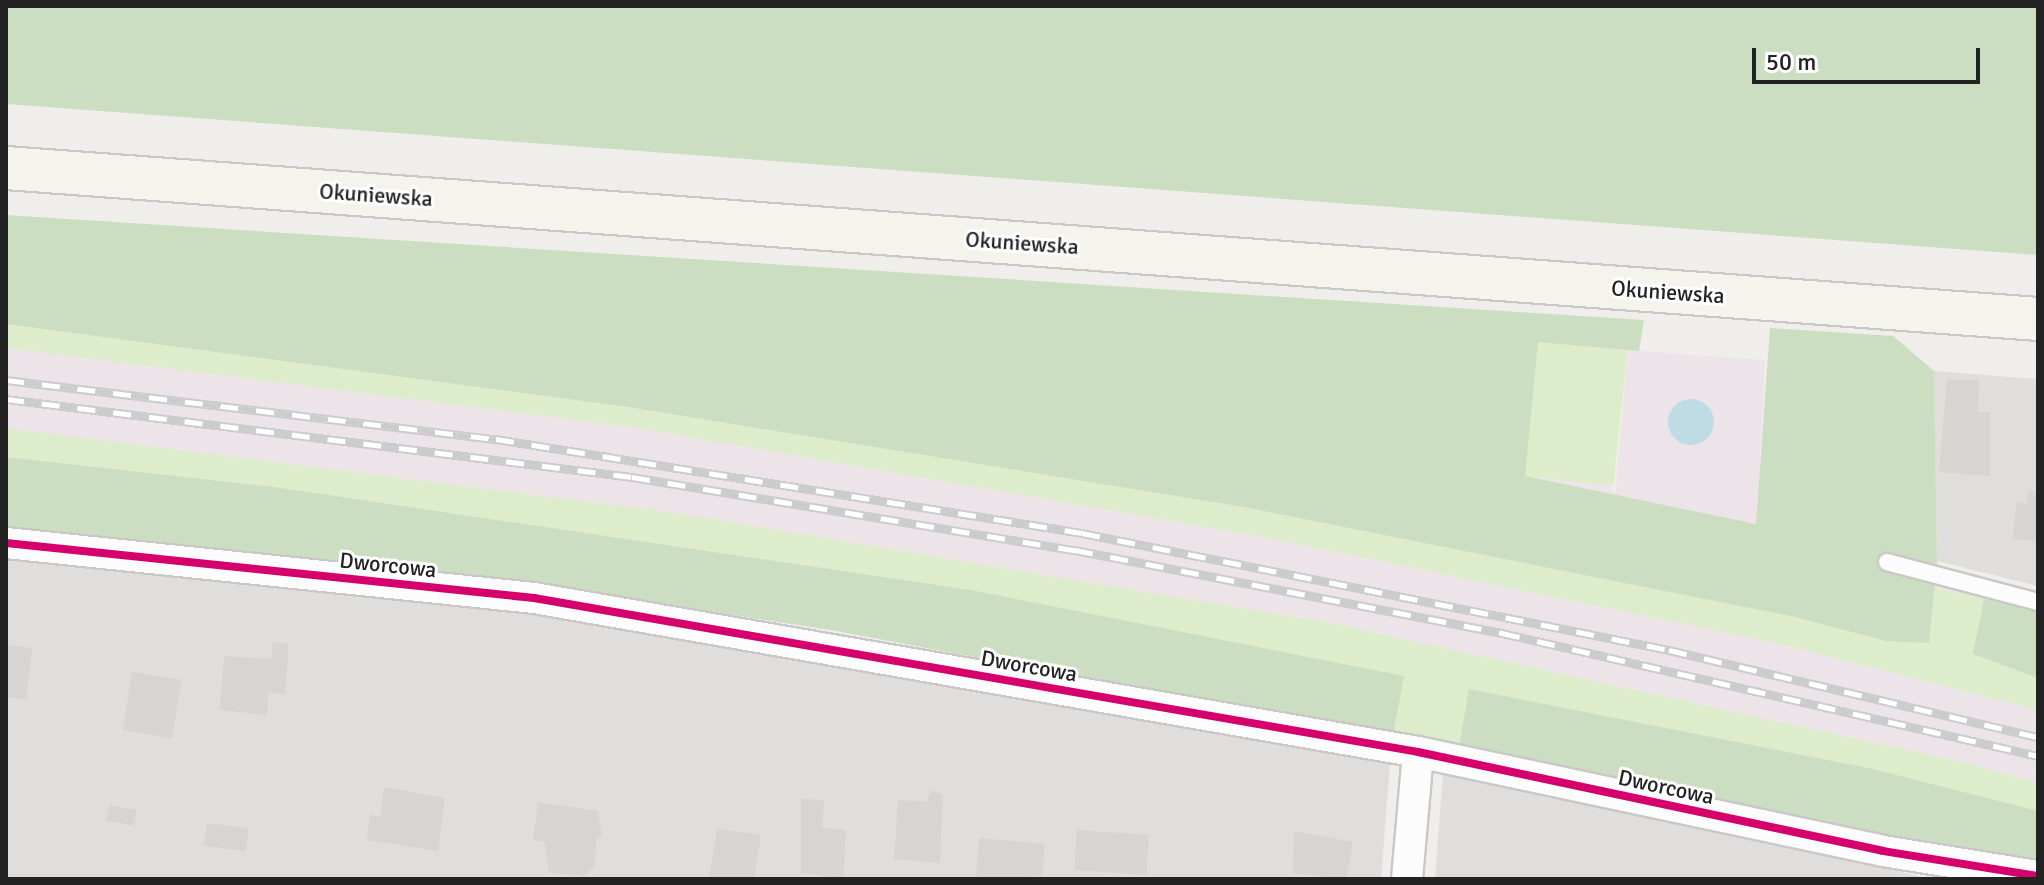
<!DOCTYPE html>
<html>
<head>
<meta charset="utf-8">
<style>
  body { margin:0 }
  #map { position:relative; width:2044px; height:885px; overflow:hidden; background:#f0eeeb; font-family:Signika,sans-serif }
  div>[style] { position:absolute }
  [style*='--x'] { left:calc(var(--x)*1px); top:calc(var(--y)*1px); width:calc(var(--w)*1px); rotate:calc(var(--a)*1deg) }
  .residential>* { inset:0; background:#dfdedc }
  .industrial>* { inset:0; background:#ede4e9 }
  .grass>* { inset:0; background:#ddeccb; transform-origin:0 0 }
  .forest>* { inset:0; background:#cbdec1 }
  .water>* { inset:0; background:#bfdbe3 }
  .round { border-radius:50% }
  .building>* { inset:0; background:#d7d4d2; transform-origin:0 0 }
  .roads { filter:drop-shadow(2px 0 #c9c8c7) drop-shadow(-2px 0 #c9c8c7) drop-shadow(0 2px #c9c8c7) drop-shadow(0 -2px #c9c8c7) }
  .lane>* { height:16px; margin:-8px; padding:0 8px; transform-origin:8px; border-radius:8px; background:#fdfcfc }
  .street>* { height:30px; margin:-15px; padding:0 15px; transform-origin:15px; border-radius:15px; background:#fdfcfc }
  .secondary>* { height:42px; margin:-21px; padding:0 21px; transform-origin:21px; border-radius:21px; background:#f4f4ed }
  .rail>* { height:9px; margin-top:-4.5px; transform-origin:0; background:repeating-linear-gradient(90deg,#fff 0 18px,#ccc 0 36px); box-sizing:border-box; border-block:2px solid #ccc }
  .cycleway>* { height:8px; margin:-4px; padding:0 4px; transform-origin:4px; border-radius:4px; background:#d6006c }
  span { translate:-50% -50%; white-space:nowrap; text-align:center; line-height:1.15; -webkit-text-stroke:6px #fff; paint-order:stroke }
  .street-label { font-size:22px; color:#222 }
  .frame { position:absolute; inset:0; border:8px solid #222; pointer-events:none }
  .scale { position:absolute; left:1752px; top:48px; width:228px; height:36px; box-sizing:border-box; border:4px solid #222; border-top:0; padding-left:10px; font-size:24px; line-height:28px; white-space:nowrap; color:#222; -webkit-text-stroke:6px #fff; paint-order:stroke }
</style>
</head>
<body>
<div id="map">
  <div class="residential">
    <i style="clip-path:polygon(1934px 371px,2038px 379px,2038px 586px,1937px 561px)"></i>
    <i style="clip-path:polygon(6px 552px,523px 609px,1390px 763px,1381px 879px,6px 879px)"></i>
    <i style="clip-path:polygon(1443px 772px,1859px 861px,1929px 879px,1435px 879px)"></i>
  </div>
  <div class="industrial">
    <i style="clip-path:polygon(6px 228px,1538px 341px,1615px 495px,1628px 350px,1765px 360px,1757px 524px,1863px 568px,2038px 612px,2038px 863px,831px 630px,502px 579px,6px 532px)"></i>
  </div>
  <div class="grass">
    <i style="clip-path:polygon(6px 324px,628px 407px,1244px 507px,1795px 617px,1886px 641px,1929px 643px,1935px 587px,1984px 599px,1973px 654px,2038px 678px,2038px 710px,1776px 643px,1263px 537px,631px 427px,6px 348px)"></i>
    <i style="left:1538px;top:341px;width:90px;height:136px;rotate:6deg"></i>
    <i style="clip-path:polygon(6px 428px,683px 514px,1335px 624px,1962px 762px,2038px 783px,2038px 811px,1873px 769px,1469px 689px,1459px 748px,1393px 735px,1403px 676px,971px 590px,274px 487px,6px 457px)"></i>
  </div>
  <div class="forest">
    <i style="clip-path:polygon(6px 6px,2038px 6px,2038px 255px,6px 104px)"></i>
    <i style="clip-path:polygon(6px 215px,1644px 320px,1639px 351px,1538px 342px,1525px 476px,1756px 524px,1770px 328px,1893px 336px,1934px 371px,1937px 561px,1929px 643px,1886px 641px,1795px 617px,1244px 507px,628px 407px,6px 324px)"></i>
    <i style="clip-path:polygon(6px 457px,274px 487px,971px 590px,1404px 676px,1393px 735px,831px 630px,502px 580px,6px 532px)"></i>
    <i style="clip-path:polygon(1984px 599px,2038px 612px,2038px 678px,1973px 654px)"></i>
    <i style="clip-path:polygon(1469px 689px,1873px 769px,2038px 811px,2038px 863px,1860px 832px,1459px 748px)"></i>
  </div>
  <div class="water">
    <i class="round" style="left:1668px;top:399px;width:46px;height:46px"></i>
  </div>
  <div class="building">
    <i style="clip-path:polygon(1947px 380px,1979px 380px,1978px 412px,1990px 412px,1990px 476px,1939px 472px)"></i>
    <i style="clip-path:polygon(2028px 491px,2038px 492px,2038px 541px,2013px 539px,2016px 503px,2027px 504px)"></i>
    <i style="clip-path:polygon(273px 642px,289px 644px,285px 694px,268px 693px,267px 715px,220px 710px,224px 656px,271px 659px)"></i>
    <i style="clip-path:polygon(6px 645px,32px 648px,26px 699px,6px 697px)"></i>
    <i style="left:132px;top:672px;width:50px;height:59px;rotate:9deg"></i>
    <i style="clip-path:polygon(384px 787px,445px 798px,438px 851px,367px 840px,370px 815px,380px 816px)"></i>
    <i style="clip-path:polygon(932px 790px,943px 795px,940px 863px,894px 859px,898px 800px,926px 802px)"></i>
    <i style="clip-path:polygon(801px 799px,824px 800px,822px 828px,846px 830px,843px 879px,801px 873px)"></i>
    <i style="clip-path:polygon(538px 802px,598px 811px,602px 837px,597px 837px,594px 867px,584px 876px,549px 873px,545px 842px,533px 840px)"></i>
    <i style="left:109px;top:805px;width:28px;height:16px;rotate:10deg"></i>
    <i style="left:207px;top:823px;width:42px;height:23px;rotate:7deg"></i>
    <i style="clip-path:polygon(717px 829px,761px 835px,754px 879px,709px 879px)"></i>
    <i style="left:1077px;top:830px;width:72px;height:40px;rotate:4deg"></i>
    <i style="clip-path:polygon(1294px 831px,1353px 842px,1346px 879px,1293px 873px)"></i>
    <i style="clip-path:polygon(979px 838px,1045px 844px,1042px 876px,976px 879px)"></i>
  </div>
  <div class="roads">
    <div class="lane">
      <i style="--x:1887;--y:562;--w:156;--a:14.8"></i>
    </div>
    <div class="street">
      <i style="--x:6;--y:543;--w:531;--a:5.95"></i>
      <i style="--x:534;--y:598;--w:897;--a:9.88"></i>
      <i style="--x:1418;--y:752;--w:475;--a:12"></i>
      <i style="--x:1883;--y:851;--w:157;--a:9.2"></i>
      <i style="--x:1407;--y:879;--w:127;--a:-85"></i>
    </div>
    <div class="secondary">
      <i style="--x:6;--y:168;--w:2038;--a:4.25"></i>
    </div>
  </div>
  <div class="rail">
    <i style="--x:6;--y:380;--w:494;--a:6.9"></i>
    <i style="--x:496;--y:439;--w:593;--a:9.11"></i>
    <i style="--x:1082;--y:533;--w:599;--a:11.27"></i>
    <i style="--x:1669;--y:650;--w:379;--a:13.3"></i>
    <i style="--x:6;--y:399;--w:631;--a:7.1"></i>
    <i style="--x:632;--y:477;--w:449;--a:9.4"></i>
    <i style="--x:1075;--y:550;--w:435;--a:11"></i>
    <i style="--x:1502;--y:633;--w:550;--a:12.92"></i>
  </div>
  <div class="cycleway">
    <i style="--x:6;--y:543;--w:531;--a:5.95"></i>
    <i style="--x:534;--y:598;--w:897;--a:9.88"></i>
    <i style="--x:1418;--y:752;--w:475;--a:12"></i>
    <i style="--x:1883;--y:851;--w:157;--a:9.2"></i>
  </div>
  <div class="street-label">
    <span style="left:376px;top:195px;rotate:4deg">Okuniewska</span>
    <span style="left:1022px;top:243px;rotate:4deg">Okuniewska</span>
    <span style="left:1668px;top:292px;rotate:4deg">Okuniewska</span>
    <span style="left:388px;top:565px;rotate:6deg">Dworcowa</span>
    <span style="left:1029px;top:666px;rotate:10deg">Dworcowa</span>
    <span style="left:1666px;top:787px;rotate:12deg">Dworcowa</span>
  </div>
  <div class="frame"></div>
  <div class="scale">50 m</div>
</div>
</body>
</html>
